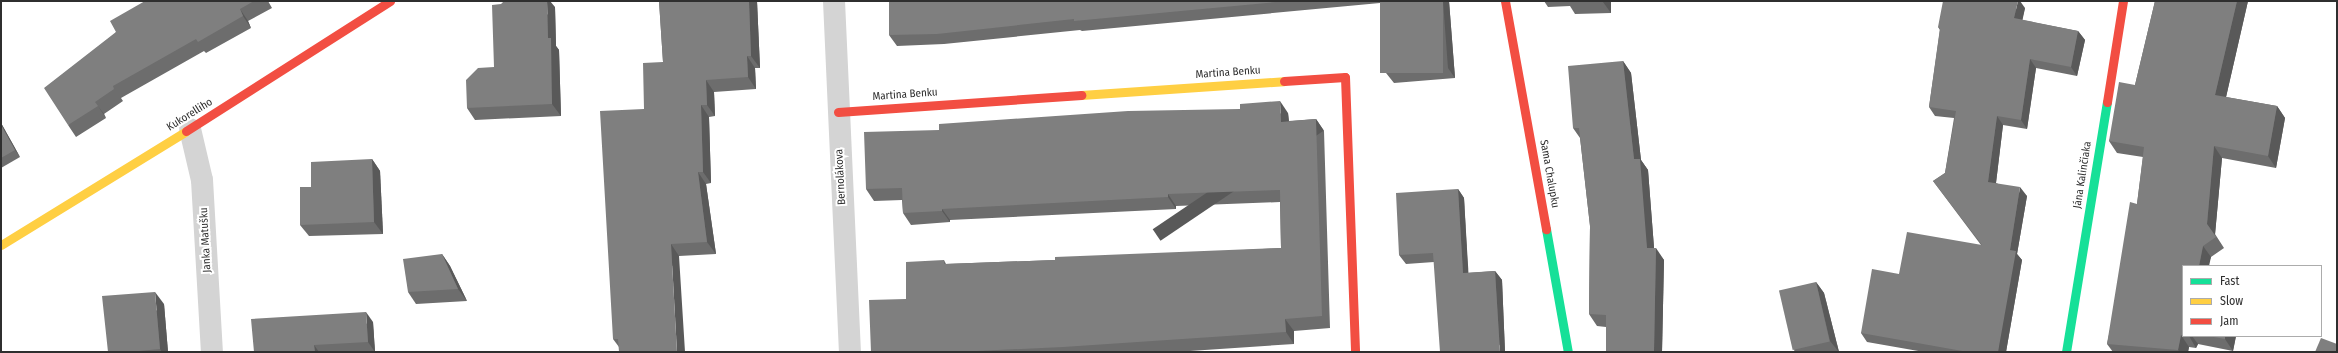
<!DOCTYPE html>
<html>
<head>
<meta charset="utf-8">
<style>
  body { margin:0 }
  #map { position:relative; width:2338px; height:353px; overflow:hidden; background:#fff; font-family:"Fira Sans Condensed",sans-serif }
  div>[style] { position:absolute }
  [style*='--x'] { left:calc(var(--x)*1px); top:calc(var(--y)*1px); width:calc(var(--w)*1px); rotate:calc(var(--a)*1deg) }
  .street>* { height:22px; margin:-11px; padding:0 11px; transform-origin:11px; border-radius:11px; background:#d4d4d4 }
  .fast>* { height:9px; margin:-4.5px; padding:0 4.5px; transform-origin:4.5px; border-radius:4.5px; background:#16e098 }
  .slow>* { height:9px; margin:-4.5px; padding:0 4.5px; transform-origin:4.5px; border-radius:4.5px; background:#ffcf43 }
  .jam>* { height:9px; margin:-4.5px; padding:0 4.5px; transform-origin:4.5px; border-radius:4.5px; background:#f24e42 }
  .wall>* { inset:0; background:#6d6d6d }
  .shaded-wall>* { inset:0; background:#595959; transform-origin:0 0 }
  .building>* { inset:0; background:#7f7f7f; transform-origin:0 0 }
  span { translate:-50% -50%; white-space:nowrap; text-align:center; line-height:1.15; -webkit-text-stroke:4px #fff; paint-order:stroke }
  .street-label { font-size:11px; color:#2f2f2f }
  .frame { position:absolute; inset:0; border:2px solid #2f2f2f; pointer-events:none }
  .legend { position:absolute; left:2182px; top:265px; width:140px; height:72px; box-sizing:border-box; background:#fff; border:1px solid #acacac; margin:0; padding:5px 7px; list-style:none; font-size:12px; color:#2f2f2f }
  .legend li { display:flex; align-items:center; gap:8px; height:20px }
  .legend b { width:20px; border:1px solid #acacac }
</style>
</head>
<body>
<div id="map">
  <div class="street">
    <i style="--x:834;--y:1;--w:351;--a:87.4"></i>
    <i style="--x:190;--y:129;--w:52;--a:76.8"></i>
    <i style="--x:202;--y:180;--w:172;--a:86.7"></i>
  </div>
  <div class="fast">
    <i style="--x:1546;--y:229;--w:125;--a:79.9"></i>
    <i style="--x:2066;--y:352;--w:253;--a:-80.7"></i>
  </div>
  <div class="slow">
    <i style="--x:1081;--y:95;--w:203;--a:-3.9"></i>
    <i style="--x:1;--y:245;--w:217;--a:-31.6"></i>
  </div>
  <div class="jam">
    <i style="--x:1505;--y:1;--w:232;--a:79.8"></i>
    <i style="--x:1284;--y:81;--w:61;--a:-3.8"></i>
    <i style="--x:1345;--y:77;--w:275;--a:87.9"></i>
    <i style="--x:2107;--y:102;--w:102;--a:-81"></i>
    <i style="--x:838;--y:112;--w:244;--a:-4"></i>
    <i style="--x:186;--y:131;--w:242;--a:-32.5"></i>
  </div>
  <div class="wall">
    <i style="clip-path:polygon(145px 1px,268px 1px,272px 8px,248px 21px,251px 28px,206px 53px,204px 51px,121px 98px,123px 101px,104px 114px,106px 118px,76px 137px,68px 125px,116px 32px)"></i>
    <i style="clip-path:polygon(659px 1px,757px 1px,760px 68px,755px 68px,756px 89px,714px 92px,715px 116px,709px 117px,711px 183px,706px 184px,716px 254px,679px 256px,619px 347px,613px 339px,644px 109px,663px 62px)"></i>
    <i style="clip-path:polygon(889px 1px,1449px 1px,1455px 78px,1394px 83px,1386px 73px,1380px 3px,1082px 31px,1080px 30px,944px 44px,897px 46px,889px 35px)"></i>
    <i style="clip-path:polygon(1544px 1px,1611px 1px,1611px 13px,1575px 14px,1570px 6px,1548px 7px)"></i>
    <i style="clip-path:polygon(2155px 1px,2248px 1px,2226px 97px,2277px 106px,2285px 118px,2276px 168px,2222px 158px,2215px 234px,2224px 248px,2211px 257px,2183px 336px,2236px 336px,2233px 351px,2198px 344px,2196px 348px,2189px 347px,2188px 352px,2113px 352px,2107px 344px,2137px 204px,2143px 157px,2117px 153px,2109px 141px,2135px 85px)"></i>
    <i style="clip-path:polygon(555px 7px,556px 46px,559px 50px,561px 116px,475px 120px,467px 108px,494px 67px)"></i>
    <i style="clip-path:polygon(2025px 8px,2022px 20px,2078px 31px,2085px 40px,2077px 76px,2036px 68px,2027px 129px,2003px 125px,1996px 183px,2027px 196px,2017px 254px,2022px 260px,2006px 352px,1924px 352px,1867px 342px,1861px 333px,1899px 274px,1981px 245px,1933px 181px,1945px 173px,1954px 118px,1935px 116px,1929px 107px,1940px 30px,1938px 27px)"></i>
    <i style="clip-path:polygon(1623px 61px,1631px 73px,1641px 160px,1648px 170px,1654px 248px,1664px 260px,1662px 352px,1606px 352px,1606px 327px,1597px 326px,1589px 314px,1590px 226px,1580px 138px,1573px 128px)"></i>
    <i style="clip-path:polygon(1288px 113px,1289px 121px,1316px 119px,1324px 131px,1330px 328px,1294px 331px,1294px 344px,1175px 352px,871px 352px,906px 299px,944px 260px,946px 264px,1055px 260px,1281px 248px,1280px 202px,1176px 206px,1176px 209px,950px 220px,950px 222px,911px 225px,903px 213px,902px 200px,874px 201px,866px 189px,939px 130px)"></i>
    <i style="clip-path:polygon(1px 123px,20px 157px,1px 168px)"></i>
    <i style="clip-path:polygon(372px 159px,380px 171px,383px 234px,309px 236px,300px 225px,311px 187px)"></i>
    <i style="clip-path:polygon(1458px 189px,1464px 198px,1468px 273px,1495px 271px,1502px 280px,1505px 352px,1434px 262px,1406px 264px,1399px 255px)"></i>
    <i style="clip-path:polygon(442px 254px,450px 266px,467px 301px,416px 304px,408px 292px)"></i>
    <i style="clip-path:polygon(1816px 282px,1824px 293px,1839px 352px,1795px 352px,1794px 350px)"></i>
    <i style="clip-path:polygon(164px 304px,168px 352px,108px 352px)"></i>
    <i style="clip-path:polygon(373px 322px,375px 352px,254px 352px)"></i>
  </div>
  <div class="shaded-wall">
    <i style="clip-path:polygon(547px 1px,550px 1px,555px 7px,556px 46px,559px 50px,561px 116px,552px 104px,548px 38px)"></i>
    <i style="clip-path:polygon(749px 1px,757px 1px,760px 68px,751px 56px)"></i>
    <i style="clip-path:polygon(1443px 1px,1449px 1px,1455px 78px,1448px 68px)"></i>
    <i style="clip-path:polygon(1603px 1px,1611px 1px,1611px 13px,1603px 2px)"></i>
    <i style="clip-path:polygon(2018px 1px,2020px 1px,2025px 8px,2021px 27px,2014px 18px)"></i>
    <i style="clip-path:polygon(2237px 1px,2248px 1px,2224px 106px,2215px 95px)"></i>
    <i style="clip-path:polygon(240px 9px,248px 21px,251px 28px,243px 16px)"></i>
    <i style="clip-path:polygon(2078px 31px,2085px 40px,2077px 76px,2071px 67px)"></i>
    <i style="clip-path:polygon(747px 56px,755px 68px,756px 89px,748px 77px)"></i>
    <i style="clip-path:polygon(2030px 59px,2036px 68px,2027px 129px,2021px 120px)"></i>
    <i style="clip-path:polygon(1623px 61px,1631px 73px,1641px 160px,1648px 170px,1655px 260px,1647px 248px,1634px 159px)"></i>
    <i style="clip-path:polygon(706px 80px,714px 92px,715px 116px,707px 105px)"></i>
    <i style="clip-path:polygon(1280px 101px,1288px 113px,1290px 134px,1281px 122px)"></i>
    <i style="clip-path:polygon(95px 102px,104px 114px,106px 118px,98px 106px)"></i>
    <i style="clip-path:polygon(701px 105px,709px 117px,711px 183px,703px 172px)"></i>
    <i style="clip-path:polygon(2277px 106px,2285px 118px,2276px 168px,2268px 156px)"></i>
    <i style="clip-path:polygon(1997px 116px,2003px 125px,1995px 191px,1988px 182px)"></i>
    <i style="left:1316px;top:119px;width:14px;height:197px;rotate:56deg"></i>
    <i style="clip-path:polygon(1px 123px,20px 157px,15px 150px,1px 125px)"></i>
    <i style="clip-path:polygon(2214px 146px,2222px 158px,2215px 235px,2207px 224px)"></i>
    <i style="clip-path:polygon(372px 159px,380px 171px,383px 234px,374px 222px)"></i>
    <i style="clip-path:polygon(698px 172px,706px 184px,716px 254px,707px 242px)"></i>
    <i style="clip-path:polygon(2020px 187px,2027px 196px,2017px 254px,2022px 260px,2006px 352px,1998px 352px,2010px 250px)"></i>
    <i style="clip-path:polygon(1458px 189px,1464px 198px,1469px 282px,1463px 273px)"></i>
    <i style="clip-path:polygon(1168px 194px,1176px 206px,1176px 209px,1168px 197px)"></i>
    <i style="clip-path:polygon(942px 209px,950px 220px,950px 222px,942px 211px)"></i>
    <i style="clip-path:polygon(671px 244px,679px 256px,685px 352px,677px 352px)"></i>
    <i style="clip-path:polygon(2203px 246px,2211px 257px,2209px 266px,2199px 266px)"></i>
    <i style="clip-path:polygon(1656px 248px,1664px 260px,1662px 352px,1654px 352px)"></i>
    <i style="clip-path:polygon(442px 254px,450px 266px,467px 301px,458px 289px)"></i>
    <i style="clip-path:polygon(1495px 271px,1502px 280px,1505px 352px,1500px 352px)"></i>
    <i style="clip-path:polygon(1816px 282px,1824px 293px,1839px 352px,1830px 341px)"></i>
    <i style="clip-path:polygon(155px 292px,164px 304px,168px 352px,162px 352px,160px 349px)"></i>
    <i style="clip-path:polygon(366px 312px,373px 322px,375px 352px,368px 342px)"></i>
    <i style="clip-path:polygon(1285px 319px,1294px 331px,1294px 344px,1286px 332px)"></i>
    <i style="clip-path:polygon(2181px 335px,2189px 347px,2188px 352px,2180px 352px,2178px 350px)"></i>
    <i style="clip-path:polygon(2189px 336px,2192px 336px,2198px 344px,2196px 348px)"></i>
    <i style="clip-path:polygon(2225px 336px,2236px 336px,2233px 351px,2225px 339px)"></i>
    <i style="clip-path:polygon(314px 345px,319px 352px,315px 352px)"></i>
  </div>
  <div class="building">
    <i style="clip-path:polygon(145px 1px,254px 1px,240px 9px,243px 16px,198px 42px,196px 39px,113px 86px,114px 89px,95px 102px,98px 106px,68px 125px,44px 88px,116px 32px,110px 21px)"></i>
    <i style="clip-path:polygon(504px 1px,547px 1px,548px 38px,551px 38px,552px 104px,467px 108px,466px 80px,478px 68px,494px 67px,492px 5px,501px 4px)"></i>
    <i style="clip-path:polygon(659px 1px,749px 1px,751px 56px,747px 56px,748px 77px,706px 80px,707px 105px,701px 105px,703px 172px,698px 172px,707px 242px,671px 244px,677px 352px,619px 352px,618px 339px,613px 339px,600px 111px,644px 109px,643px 63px,663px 62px)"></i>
    <i style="clip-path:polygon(889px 1px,1287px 1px,1074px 21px,1074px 19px,937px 34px,889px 35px)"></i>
    <i style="left:1380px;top:1px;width:63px;height:72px"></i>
    <i style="left:1567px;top:1px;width:36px;height:1px"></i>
    <i style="clip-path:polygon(1943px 1px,2018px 1px,2014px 18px,2078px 31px,2071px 67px,2030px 59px,2021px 120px,1997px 116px,1988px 182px,2020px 187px,2010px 250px,2016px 251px,1998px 352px,1968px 352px,1861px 333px,1872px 269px,1899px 274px,1907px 232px,1982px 245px,1933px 181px,1945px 173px,1956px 111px,1929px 107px,1940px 28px,1938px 27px)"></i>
    <i style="clip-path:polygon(2155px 1px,2237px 1px,2215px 95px,2277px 106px,2268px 156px,2214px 146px,2207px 224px,2216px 237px,2203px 246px,2199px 266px,2183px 266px,2183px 336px,2181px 335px,2178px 350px,2107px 344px,2130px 202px,2137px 204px,2144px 147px,2109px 141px,2119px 82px,2135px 85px)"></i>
    <i style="clip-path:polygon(1623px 61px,1634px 159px,1640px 159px,1647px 248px,1656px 248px,1654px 352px,1606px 352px,1606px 315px,1589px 314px,1590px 226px,1579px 128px,1573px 128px,1568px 66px)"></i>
    <i style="clip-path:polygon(1280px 101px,1281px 122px,1316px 119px,1322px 316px,1285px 319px,1286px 332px,1063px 347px,956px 352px,871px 352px,869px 300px,906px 299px,906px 262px,944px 260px,944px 264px,1055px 260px,1055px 257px,1281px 248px,1280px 190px,1168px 194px,1168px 197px,942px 209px,942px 211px,903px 213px,902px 188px,866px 189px,864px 132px,939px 130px,939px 124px,1128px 111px,1240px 109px,1240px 104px)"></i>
    <i style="clip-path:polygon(1px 125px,15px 150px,1px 158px)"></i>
    <i style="clip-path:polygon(372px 159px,374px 222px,300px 225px,300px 187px,311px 187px,311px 162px)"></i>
    <i style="clip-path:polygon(1458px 189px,1463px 273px,1495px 271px,1500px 352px,1440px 352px,1433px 253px,1399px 255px,1396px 193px)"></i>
    <i style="clip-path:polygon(442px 254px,458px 289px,408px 292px,403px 259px)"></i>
    <i style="left:1816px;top:282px;width:61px;height:38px;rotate:77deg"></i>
    <i style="clip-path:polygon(155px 292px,160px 349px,139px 351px,140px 352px,108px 352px,102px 296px)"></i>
    <i style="clip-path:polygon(366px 312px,368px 342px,314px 345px,315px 352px,254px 352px,251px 319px)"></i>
    <i style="clip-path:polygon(2208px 336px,2225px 336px,2225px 339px)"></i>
    <i style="clip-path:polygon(2321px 338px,2337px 344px,2337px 352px,2315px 352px)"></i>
  </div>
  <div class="street-label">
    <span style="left:1228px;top:73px;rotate:-4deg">Martina Benku</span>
    <span style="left:905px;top:95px;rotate:-4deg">Martina Benku</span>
    <span style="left:190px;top:115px;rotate:-32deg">Kukorelliho</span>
    <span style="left:1549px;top:174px;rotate:80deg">Sama Chalupku</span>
    <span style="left:2083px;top:175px;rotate:-81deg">Jána Kalinčiaka</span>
    <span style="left:841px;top:177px;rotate:-93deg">Bernolákova</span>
    <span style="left:206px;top:240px;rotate:-93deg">Janka Matušku</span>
  </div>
  <div class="frame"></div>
  <ul class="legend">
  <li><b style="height:5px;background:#16e098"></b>Fast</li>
  <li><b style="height:5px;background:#ffcf43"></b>Slow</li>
  <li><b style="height:5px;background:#f24e42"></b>Jam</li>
  </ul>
</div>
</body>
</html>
